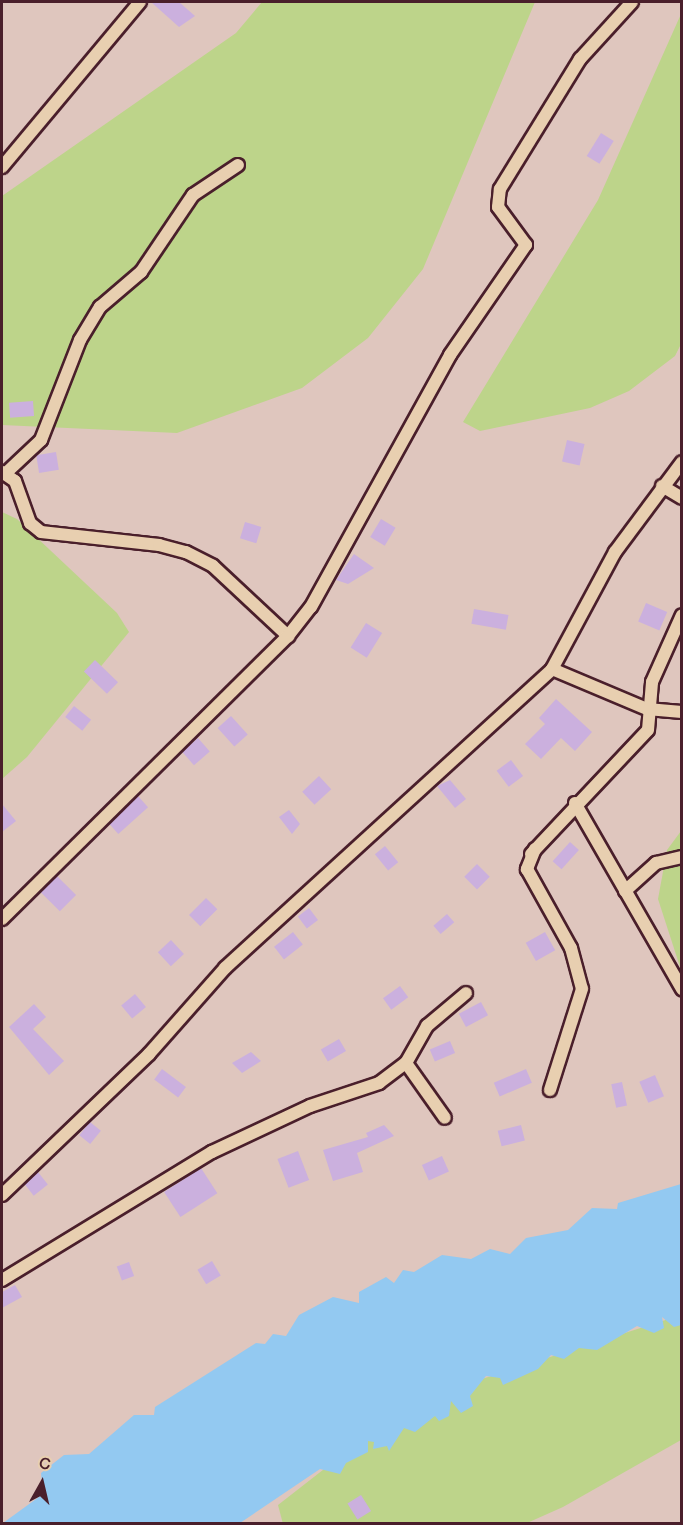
<!DOCTYPE html>
<html>
<head>
<meta charset="utf-8">
<style>
  body { margin:0 }
  #map { position:relative; width:683px; height:1525px; overflow:hidden; background:#dfc6be; font-family:"Balsamiq Sans",sans-serif }
  div>[style] { position:absolute }
  [style*='--x'] { left:calc(var(--x)*1px); top:calc(var(--y)*1px); width:calc(var(--w)*1px); rotate:calc(var(--a)*1deg) }
  .green>* { inset:0; background:#bdd48a }
  .water>* { inset:0; background:#93c9f1 }
  .building>* { inset:0; background:#cbb0de; transform-origin:0 0 }
  .roads { filter:drop-shadow(2px 0 #4a1f2b) drop-shadow(-2px 0 #4a1f2b) drop-shadow(0 2px #4a1f2b) drop-shadow(0 -2px #4a1f2b) }
  .street>* { height:12px; margin:-6px; padding:0 6px; transform-origin:6px; border-radius:6px; background:#e8cfb0 }
  span { translate:-50% -50%; white-space:nowrap; text-align:center; line-height:1.15; -webkit-text-stroke:4.5px #e8cfb0; paint-order:stroke }
  .frame { position:absolute; inset:0; border:3px solid #4a1f2b; pointer-events:none }
  .north { position:absolute; left:12px; top:1453px; width:60px; height:60px; -webkit-text-stroke:4px #e8cfb0; paint-order:stroke; rotate:8deg; font-size:16px; font-weight:700; line-height:24px; text-align:center; color:#4a1f2b }
  .north::after { content:''; display:block; margin:auto; width:21px; height:27px; background:#4a1f2b; clip-path:polygon(50% 0,100% 100%,50% 72%,0 100%) }
</style>
</head>
<body>
<div id="map">
  <div class="green">
    <i style="clip-path:polygon(262px 2px,535px 2px,423px 269px,368px 338px,302px 388px,177px 433px,2px 425px,2px 196px,236px 33px)"></i>
    <i style="clip-path:polygon(681px 14px,682px 342px,675px 356px,629px 391px,590px 408px,480px 431px,463px 422px,598px 200px)"></i>
    <i style="clip-path:polygon(2px 512px,17px 519px,117px 613px,129px 632px,27px 757px,2px 779px)"></i>
    <i style="clip-path:polygon(681px 831px,681px 970px,658px 899px,667px 850px)"></i>
    <i style="clip-path:polygon(681px 1315px,681px 1440px,563px 1507px,527px 1523px,283px 1524px,278px 1505px,410px 1402px)"></i>
  </div>
  <div class="water">
    <i style="clip-path:polygon(681px 1184px,681px 1325px,674px 1327px,662px 1317px,664px 1328px,654px 1333px,637px 1326px,597px 1350px,579px 1348px,564px 1359px,551px 1355px,538px 1369px,503px 1385px,500px 1378px,486px 1376px,470px 1396px,473px 1406px,461px 1413px,451px 1401px,449px 1416px,439px 1421px,435px 1416px,415px 1432px,404px 1428px,389px 1451px,387px 1446px,373px 1449px,374px 1442px,368px 1441px,368px 1452px,346px 1463px,340px 1474px,320px 1469px,240px 1523px,3px 1523px,43px 1494px,41px 1473px,64px 1455px,89px 1454px,134px 1415px,154px 1415px,155px 1407px,256px 1343px,265px 1344px,273px 1334px,286px 1336px,299px 1315px,333px 1297px,359px 1303px,359px 1292px,386px 1277px,394px 1283px,403px 1270px,414px 1272px,442px 1255px,471px 1259px,490px 1249px,510px 1254px,526px 1238px,568px 1230px,592px 1208px,617px 1209px,618px 1203px)"></i>
  </div>
  <div class="building">
    <i style="clip-path:polygon(151px 2px,179px 2px,195px 16px,179px 27px)"></i>
    <i style="left:601px;top:133px;width:15px;height:27px;rotate:32deg"></i>
    <i style="left:33px;top:401px;width:15px;height:24px;rotate:86deg"></i>
    <i style="left:567px;top:440px;width:18px;height:22px;rotate:13deg"></i>
    <i style="left:56px;top:452px;width:18px;height:20px;rotate:81deg"></i>
    <i style="left:381px;top:519px;width:17px;height:21px;rotate:31deg"></i>
    <i style="left:245px;top:522px;width:17px;height:17px;rotate:17deg"></i>
    <i style="clip-path:polygon(354px 554px,374px 568px,348px 584px,336px 580px)"></i>
    <i style="left:646px;top:603px;width:23px;height:20px;rotate:23deg"></i>
    <i style="left:474px;top:609px;width:35px;height:15px;rotate:10deg"></i>
    <i style="left:366px;top:623px;width:19px;height:29px;rotate:32deg"></i>
    <i style="left:95px;top:660px;width:32px;height:16px;rotate:44deg"></i>
    <i style="clip-path:polygon(556px 699px,592px 732px,575px 751px,561px 738px,541px 759px,525px 744px,545px 724px,539px 718px)"></i>
    <i style="left:74px;top:706px;width:22px;height:14px;rotate:39deg"></i>
    <i style="left:231px;top:716px;width:25px;height:18px;rotate:48deg"></i>
    <i style="left:198px;top:738px;width:18px;height:21px;rotate:49deg"></i>
    <i style="left:511px;top:760px;width:20px;height:18px;rotate:53deg"></i>
    <i style="left:319px;top:776px;width:18px;height:23px;rotate:47deg"></i>
    <i style="clip-path:polygon(450px 780px,466px 799px,455px 808px,437px 786px)"></i>
    <i style="left:138px;top:796px;width:15px;height:40px;rotate:48deg"></i>
    <i style="clip-path:polygon(2px 804px,16px 821px,2px 832px)"></i>
    <i style="clip-path:polygon(289px 810px,300px 824px,292px 834px,279px 817px)"></i>
    <i style="left:570px;top:842px;width:12px;height:26px;rotate:42deg"></i>
    <i style="left:385px;top:846px;width:21px;height:13px;rotate:51deg"></i>
    <i style="left:477px;top:864px;width:18px;height:18px;rotate:45deg"></i>
    <i style="left:57px;top:876px;width:27px;height:23px;rotate:45deg"></i>
    <i style="left:206px;top:898px;width:16px;height:24px;rotate:45deg"></i>
    <i style="left:309px;top:908px;width:15px;height:14px;rotate:53deg"></i>
    <i style="left:447px;top:914px;width:11px;height:18px;rotate:49deg"></i>
    <i style="left:293px;top:932px;width:16px;height:24px;rotate:52deg"></i>
    <i style="left:545px;top:932px;width:21px;height:22px;rotate:61deg"></i>
    <i style="left:171px;top:940px;width:19px;height:18px;rotate:47deg"></i>
    <i style="left:400px;top:986px;width:14px;height:21px;rotate:54deg"></i>
    <i style="left:135px;top:994px;width:17px;height:18px;rotate:50deg"></i>
    <i style="left:481px;top:1002px;width:15px;height:25px;rotate:62deg"></i>
    <i style="clip-path:polygon(34px 1004px,46px 1017px,33px 1029px,64px 1061px,49px 1075px,9px 1027px)"></i>
    <i style="left:339px;top:1039px;width:14px;height:21px;rotate:60deg"></i>
    <i style="left:450px;top:1041px;width:13px;height:22px;rotate:67deg"></i>
    <i style="clip-path:polygon(251px 1052px,261px 1061px,242px 1073px,232px 1063px)"></i>
    <i style="left:162px;top:1069px;width:30px;height:13px;rotate:37deg"></i>
    <i style="left:526px;top:1069px;width:15px;height:35px;rotate:67deg"></i>
    <i style="left:655px;top:1075px;width:23px;height:17px;rotate:67deg"></i>
    <i style="left:622px;top:1082px;width:24px;height:11px;rotate:78deg"></i>
    <i style="left:90px;top:1122px;width:14px;height:17px;rotate:39deg"></i>
    <i style="clip-path:polygon(384px 1125px,394px 1136px,357px 1153px,363px 1172px,333px 1181px,323px 1150px,368px 1137px,366px 1133px)"></i>
    <i style="left:521px;top:1125px;width:16px;height:24px;rotate:76deg"></i>
    <i style="left:298px;top:1151px;width:31px;height:22px;rotate:69deg"></i>
    <i style="left:442px;top:1156px;width:17px;height:22px;rotate:66deg"></i>
    <i style="left:201px;top:1168px;width:30px;height:44px;rotate:57deg"></i>
    <i style="left:38px;top:1172px;width:16px;height:18px;rotate:52deg"></i>
    <i style="left:212px;top:1261px;width:17px;height:17px;rotate:59deg"></i>
    <i style="left:129px;top:1262px;width:15px;height:13px;rotate:70deg"></i>
    <i style="clip-path:polygon(15px 1285px,22px 1297px,2px 1308px,2px 1292px)"></i>
    <i style="left:361px;top:1495px;width:19px;height:16px;rotate:58deg"></i>
  </div>
  <div class="roads">
    <div class="street">
      <i style="--x:2;--y:167;--w:215;--a:-50.1"></i>
      <i style="--x:2;--y:472;--w:16;--a:35"></i>
      <i style="--x:15;--y:481;--w:45;--a:70.3"></i>
      <i style="--x:30;--y:523;--w:14;--a:39"></i>
      <i style="--x:41;--y:532;--w:119;--a:6.3"></i>
      <i style="--x:159;--y:545;--w:28;--a:15"></i>
      <i style="--x:186;--y:552;--w:30;--a:27"></i>
      <i style="--x:213;--y:566;--w:103;--a:43"></i>
      <i style="--x:7;--y:472;--w:47;--a:-43.3"></i>
      <i style="--x:41;--y:440;--w:107;--a:-68.7"></i>
      <i style="--x:80;--y:340;--w:39;--a:-59"></i>
      <i style="--x:100;--y:307;--w:54;--a:-40.5"></i>
      <i style="--x:141;--y:272;--w:93;--a:-56"></i>
      <i style="--x:193;--y:195;--w:54;--a:-33.7"></i>
      <i style="--x:662;--y:486;--w:23;--a:31"></i>
      <i style="--x:552;--y:669;--w:103;--a:22.8"></i>
      <i style="--x:647;--y:709;--w:35;--a:5"></i>
      <i style="--x:575;--y:803;--w:215;--a:60.1"></i>
      <i style="--x:535;--y:849;--w:22;--a:112"></i>
      <i style="--x:527;--y:869;--w:90;--a:60.9"></i>
      <i style="--x:571;--y:948;--w:42;--a:75"></i>
      <i style="--x:582;--y:989;--w:106;--a:107.6"></i>
      <i style="--x:531;--y:854;--w:170;--a:-46.7"></i>
      <i style="--x:648;--y:730;--w:48;--a:-85.2"></i>
      <i style="--x:652;--y:682;--w:73;--a:-65.9"></i>
      <i style="--x:625;--y:891;--w:42;--a:-42.1"></i>
      <i style="--x:656;--y:863;--w:27;--a:-13"></i>
      <i style="--x:2;--y:919;--w:402;--a:-44.7"></i>
      <i style="--x:288;--y:636;--w:37;--a:-52"></i>
      <i style="--x:311;--y:607;--w:288;--a:-61.1"></i>
      <i style="--x:450;--y:355;--w:134;--a:-55.4"></i>
      <i style="--x:526;--y:245;--w:47;--a:-126.4"></i>
      <i style="--x:498;--y:207;--w:18;--a:-84"></i>
      <i style="--x:500;--y:189;--w:153;--a:-58.4"></i>
      <i style="--x:580;--y:59;--w:77;--a:-47.6"></i>
      <i style="--x:406;--y:1063;--w:67;--a:54.7"></i>
      <i style="--x:2;--y:1195;--w:204;--a:-43.8"></i>
      <i style="--x:149;--y:1054;--w:115;--a:-48.5"></i>
      <i style="--x:225;--y:968;--w:443;--a:-42.4"></i>
      <i style="--x:552;--y:669;--w:133;--a:-61.7"></i>
      <i style="--x:615;--y:552;--w:112;--a:-53.3"></i>
      <i style="--x:2;--y:1280;--w:246;--a:-31.4"></i>
      <i style="--x:212;--y:1152;--w:108;--a:-25.1"></i>
      <i style="--x:310;--y:1106;--w:73;--a:-18.4"></i>
      <i style="--x:379;--y:1083;--w:34;--a:-37"></i>
      <i style="--x:406;--y:1063;--w:43;--a:-60.4"></i>
      <i style="--x:427;--y:1026;--w:51;--a:-40.2"></i>
    </div>
  </div>
  <div class="frame"></div>
  <div class="north">С</div>
</div>
</body>
</html>
